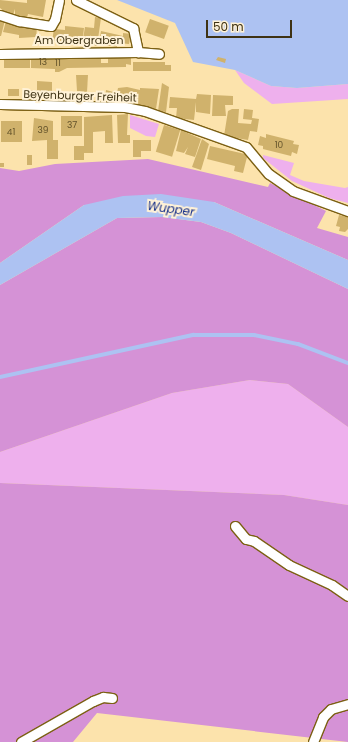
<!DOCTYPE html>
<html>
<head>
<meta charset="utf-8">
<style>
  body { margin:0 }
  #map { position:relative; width:348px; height:742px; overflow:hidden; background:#fce3ac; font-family:Poppins,sans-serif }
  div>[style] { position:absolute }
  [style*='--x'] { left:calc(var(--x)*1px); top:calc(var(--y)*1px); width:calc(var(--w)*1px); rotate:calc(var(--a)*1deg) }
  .green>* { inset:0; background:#eeb0ed }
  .forest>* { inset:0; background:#d592d6 }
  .water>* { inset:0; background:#adc2f2 }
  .stream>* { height:3.5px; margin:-1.75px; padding:0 1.75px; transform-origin:1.75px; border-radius:1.75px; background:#adc2f2 }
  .building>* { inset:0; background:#d0b26c; transform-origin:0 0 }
  .roads { filter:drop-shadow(1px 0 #7c6014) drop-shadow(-1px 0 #7c6014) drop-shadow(0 1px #7c6014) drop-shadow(0 -1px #7c6014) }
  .street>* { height:9px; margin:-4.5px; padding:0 4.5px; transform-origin:4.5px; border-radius:4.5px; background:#fff }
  span { translate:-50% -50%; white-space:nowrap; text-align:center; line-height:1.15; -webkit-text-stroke:4px #fff2d7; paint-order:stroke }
  .number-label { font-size:9px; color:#62522a }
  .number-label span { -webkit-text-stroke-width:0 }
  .street-label { font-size:11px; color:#3e3214 }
  .water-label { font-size:12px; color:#19328a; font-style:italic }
  .scale { position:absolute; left:206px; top:20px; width:86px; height:18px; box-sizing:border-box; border:2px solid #3e3214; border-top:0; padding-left:5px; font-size:12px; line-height:14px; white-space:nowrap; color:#3e3214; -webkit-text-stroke:3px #fff2d7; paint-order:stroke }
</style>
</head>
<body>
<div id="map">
  <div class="green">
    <i style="clip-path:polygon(235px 70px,271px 86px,297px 88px,348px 84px,348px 99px,272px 104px,244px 83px)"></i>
    <i style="clip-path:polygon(130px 115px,159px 124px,155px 137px,146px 136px,130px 128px)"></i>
    <i style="clip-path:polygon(263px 155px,294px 163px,290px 175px,304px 181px,345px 188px,348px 187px,348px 203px,329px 198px,292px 181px,263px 158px)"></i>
    <i style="clip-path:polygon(250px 380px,288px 384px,348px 427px,348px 505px,284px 495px,0 483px,0 452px,172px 393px)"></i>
  </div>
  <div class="forest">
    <i style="clip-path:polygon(148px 159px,268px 187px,270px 183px,326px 211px,317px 228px,348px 237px,348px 260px,214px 202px,84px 205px,0 263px,0 168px,19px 171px,55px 164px)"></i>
    <i style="clip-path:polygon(162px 217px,201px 222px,231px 233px,348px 289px,348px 427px,288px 384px,250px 380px,172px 393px,0 452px,0 285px,117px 218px)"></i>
    <i style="clip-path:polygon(0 483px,284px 495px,348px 505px,348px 742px,97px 713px,73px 742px,0 742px)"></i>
  </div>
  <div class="water">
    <i style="clip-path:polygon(117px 0,348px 0,348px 84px,297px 88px,271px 86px,235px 70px,193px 62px,175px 23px)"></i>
    <i style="clip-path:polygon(161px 194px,214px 202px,348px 260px,348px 289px,231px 233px,201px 222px,162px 217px,117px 218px,0 285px,0 263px,84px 205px,123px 196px)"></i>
  </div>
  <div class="stream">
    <i style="--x:0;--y:377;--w:198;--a:-12.3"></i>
    <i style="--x:193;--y:335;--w:61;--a:0"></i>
    <i style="--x:254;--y:335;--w:45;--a:11.6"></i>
    <i style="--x:298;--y:344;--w:53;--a:20.8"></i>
  </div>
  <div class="building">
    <i style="clip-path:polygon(0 0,27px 3px,27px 0,46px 0,43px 17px,28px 14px,27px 18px,15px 16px,15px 9px,12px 18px,0 8px)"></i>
    <i style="clip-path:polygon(95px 17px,101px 18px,97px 46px,88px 45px,88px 40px,83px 39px,85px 27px,94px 28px)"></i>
    <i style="clip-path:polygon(0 19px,5px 20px,1px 36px,0 36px)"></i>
    <i style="left:150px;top:19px;width:20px;height:14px;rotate:20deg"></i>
    <i style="clip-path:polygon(6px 21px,37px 28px,36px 37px,19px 38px,19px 35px,3px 32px)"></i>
    <i style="clip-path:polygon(65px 26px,84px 28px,82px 44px,77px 44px,78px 40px,52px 41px,54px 29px,65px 30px)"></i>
    <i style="clip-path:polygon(101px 31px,123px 36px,123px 33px,131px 34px,129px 44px,117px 43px,117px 47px,99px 44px)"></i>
    <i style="clip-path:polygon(49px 55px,101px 58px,101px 63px,108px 63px,108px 56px,131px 57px,131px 65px,126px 64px,126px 67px,67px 68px,59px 72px,55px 72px,55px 69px,31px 68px,31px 56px)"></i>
    <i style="left:4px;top:56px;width:26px;height:12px"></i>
    <i style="clip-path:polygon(218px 57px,226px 59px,225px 63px,216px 60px)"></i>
    <i style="clip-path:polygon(133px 62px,165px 62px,165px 65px,171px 65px,171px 71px,133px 71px)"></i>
    <i style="clip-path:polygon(76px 75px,88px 75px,87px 92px,77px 91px)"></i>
    <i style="clip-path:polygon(37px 81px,52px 82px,52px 97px,29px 96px,30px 90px,37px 90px)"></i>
    <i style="clip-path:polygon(162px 83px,169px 87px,166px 112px,158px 111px)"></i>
    <i style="clip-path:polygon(127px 87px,140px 90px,140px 88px,159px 89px,156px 109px,105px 100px,106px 90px,117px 93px,118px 88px)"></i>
    <i style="left:8px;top:89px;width:11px;height:7px"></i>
    <i style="clip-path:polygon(197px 94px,211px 95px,210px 114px,196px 112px,196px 102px,194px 120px,176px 118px,177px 108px,169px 108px,170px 97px,196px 99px)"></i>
    <i style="clip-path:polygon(213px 95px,233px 96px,233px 105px,225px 105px,226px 116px,212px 116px)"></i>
    <i style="clip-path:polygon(232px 109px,239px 109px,238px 123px,251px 124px,252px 120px,243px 119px,244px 109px,253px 110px,252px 118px,259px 119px,257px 132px,250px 131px,248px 140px,224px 136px,228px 111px)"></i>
    <i style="clip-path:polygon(128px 114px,127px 135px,130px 135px,130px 143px,118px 143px,117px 115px)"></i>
    <i style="clip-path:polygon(112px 115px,113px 143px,105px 143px,105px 131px,93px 132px,93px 153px,84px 153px,84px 160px,74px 160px,74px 146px,84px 146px,84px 117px)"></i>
    <i style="left:61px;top:116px;width:21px;height:20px"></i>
    <i style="clip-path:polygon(34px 118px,53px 121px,53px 140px,58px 140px,58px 159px,47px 159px,47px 140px,32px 141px)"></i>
    <i style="left:22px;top:121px;width:21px;height:21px;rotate:90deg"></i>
    <i style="left:164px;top:125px;width:17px;height:28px;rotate:17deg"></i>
    <i style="clip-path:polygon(181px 130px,201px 139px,195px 157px,185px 154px,188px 147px,184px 153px,176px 151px)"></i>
    <i style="clip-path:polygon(266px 134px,294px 141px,293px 144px,299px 145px,297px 154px,292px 152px,291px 156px,263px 149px,263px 146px,258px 145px,260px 136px,266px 138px)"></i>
    <i style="clip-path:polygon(202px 139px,209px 144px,201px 170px,192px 167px)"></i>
    <i style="clip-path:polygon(133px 140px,151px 140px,151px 151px,141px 151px,141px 157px,133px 157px)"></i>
    <i style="clip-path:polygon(210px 146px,245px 154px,247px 157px,243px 173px,234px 171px,235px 166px,207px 159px)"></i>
    <i style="left:27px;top:155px;width:5px;height:10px"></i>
    <i style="left:0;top:163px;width:4px;height:4px"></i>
    <i style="clip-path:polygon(339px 215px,348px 217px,348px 229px,345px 232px,339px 231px,340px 227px,336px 226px)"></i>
  </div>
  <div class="roads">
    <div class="street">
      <i style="--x:76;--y:0;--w:64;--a:26.2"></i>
      <i style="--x:133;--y:28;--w:25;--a:78"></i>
      <i style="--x:0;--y:15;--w:20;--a:18"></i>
      <i style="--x:19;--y:21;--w:32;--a:9"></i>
      <i style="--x:51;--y:26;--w:8;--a:-60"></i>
      <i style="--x:55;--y:19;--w:19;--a:-78"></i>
      <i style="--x:0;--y:54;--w:138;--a:-0.8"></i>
      <i style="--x:138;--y:52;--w:21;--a:5"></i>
      <i style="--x:0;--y:104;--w:125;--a:1.4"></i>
      <i style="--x:125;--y:107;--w:20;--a:11"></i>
      <i style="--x:145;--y:111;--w:107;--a:19.6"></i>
      <i style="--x:246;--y:147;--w:35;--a:50"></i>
      <i style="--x:269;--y:174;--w:29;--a:35"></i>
      <i style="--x:293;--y:191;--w:59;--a:20"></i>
      <i style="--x:235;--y:526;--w:17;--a:50"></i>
      <i style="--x:246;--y:539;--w:8;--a:14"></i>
      <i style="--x:254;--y:541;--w:42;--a:34.4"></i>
      <i style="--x:289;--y:565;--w:47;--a:24.9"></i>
      <i style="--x:332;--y:585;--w:19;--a:35"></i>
      <i style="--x:21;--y:742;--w:83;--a:-29.7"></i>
      <i style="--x:93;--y:701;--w:11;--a:-22"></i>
      <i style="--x:103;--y:697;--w:9;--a:6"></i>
      <i style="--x:313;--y:742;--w:27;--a:-68"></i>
      <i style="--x:323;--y:717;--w:11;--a:-45"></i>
      <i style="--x:331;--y:709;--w:18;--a:-16"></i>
    </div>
  </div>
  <div class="number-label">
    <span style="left:43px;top:62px">13</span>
    <span style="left:58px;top:63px">11</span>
    <span style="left:72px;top:125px">37</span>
    <span style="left:43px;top:130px">39</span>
    <span style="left:11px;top:132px">41</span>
    <span style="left:279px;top:145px">10</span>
  </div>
  <div class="street-label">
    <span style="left:79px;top:40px">Am Obergraben</span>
    <span style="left:80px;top:96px;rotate:2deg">Beyenburger Freiheit</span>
  </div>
  <div class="water-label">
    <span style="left:171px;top:209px;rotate:8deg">Wupper</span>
  </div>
  <div class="scale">50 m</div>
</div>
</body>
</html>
